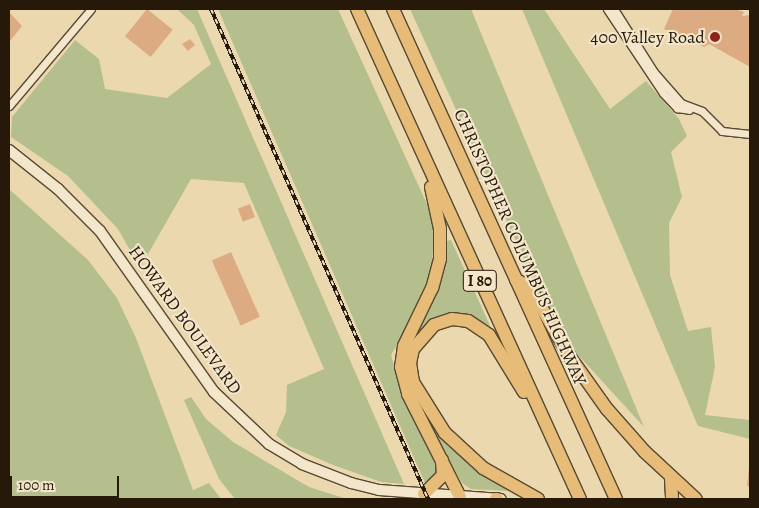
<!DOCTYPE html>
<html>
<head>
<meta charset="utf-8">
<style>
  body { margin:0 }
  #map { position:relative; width:759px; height:508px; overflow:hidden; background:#ecd8af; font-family:Alegreya,serif }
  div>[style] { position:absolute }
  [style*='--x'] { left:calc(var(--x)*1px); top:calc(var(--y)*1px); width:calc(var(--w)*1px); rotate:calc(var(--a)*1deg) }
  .green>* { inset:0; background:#b4bf8d }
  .building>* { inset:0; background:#dcab81; transform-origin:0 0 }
  .roads { filter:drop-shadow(1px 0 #584932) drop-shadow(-1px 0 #584932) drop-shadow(0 1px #584932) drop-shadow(0 -1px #584932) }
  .minor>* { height:7px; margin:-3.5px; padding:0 3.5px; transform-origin:3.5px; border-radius:3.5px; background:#f3e6cb }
  .secondary>* { height:10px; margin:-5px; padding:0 5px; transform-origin:5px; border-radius:5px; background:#f3e6cb }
  .motorway>* { height:12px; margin:-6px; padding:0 6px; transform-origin:6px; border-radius:6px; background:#e6bc78 }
  .rail>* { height:4px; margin-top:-2px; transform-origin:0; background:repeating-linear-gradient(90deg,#f3e6cb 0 5.5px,#261909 0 11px); box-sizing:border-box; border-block:1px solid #261909 }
  .dots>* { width:14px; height:14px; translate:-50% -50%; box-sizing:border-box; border:2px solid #f3e6cb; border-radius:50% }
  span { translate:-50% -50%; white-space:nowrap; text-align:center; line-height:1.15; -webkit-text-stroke:4px #f3e6cb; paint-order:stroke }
  .shield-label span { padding:1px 4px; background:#f3e6cb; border:1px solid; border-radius:4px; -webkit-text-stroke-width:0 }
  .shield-label { font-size:16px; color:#261909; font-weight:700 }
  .poi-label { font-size:18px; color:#261909 }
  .right { translate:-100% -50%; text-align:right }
  .street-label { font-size:18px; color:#261909 }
  .frame { position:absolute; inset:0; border:10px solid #261909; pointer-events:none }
  .scale { position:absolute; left:10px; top:476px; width:109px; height:22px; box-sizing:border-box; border:2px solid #261909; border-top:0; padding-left:6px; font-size:15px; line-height:18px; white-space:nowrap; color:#261909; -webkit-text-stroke:4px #f3e6cb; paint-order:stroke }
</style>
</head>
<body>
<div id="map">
  <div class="green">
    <i style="clip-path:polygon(177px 9px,197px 9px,404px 484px,381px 482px,333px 465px,289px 446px,276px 435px,286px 412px,287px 385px,324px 369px,244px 183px,191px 179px,140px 268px,118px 229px,68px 176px,11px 137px,12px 117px,75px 40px,99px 59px,105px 89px,167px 98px,211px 64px,194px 25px)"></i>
    <i style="clip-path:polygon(218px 9px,338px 9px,436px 224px,431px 271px,413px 318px,391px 355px,403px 395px,436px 462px,436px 473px,425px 483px)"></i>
    <i style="clip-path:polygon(410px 9px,471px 9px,644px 427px,558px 333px)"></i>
    <i style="clip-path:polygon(522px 9px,544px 9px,610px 109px,646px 81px,679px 119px,687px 136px,671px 152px,682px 197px,669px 223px,670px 275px,688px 331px,711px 327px,715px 367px,705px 415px,750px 420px,750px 439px,698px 426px)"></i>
    <i style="clip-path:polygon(9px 189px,88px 260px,117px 298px,136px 338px,193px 490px,209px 483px,221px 499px,9px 499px)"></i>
    <i style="clip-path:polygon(451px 240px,497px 341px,482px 324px,469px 317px,440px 318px,426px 325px,413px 340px,407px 358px,407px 378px,422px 409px,444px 438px,508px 491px,471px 489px,462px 483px,413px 395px,407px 378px,405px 365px,407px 351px,439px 284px,447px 241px)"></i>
    <i style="clip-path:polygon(191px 397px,206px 419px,233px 442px,309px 487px,347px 499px,235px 499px,219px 479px,184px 400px)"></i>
  </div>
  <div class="building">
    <i style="left:147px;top:9px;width:33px;height:35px;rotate:39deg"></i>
    <i style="clip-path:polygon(673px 9px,734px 9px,744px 12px,742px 16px,750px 15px,750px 67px,709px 44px,704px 47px,664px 29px)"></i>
    <i style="clip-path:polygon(9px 12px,22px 26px,10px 41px,9px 39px)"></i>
    <i style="clip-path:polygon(190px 39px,195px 45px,188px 51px,182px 44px)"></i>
    <i style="left:250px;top:204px;width:14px;height:13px;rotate:69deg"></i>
    <i style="left:231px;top:252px;width:71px;height:21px;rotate:66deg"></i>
    <i style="clip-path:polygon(750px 456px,750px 487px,747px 486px)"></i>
  </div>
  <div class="roads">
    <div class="minor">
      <i style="--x:607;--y:9;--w:101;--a:56.3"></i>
      <i style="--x:663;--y:93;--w:21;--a:47"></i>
      <i style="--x:677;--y:108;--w:12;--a:9"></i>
      <i style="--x:614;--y:9;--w:75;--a:57.6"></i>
      <i style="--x:654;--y:72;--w:41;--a:48.9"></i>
      <i style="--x:681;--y:103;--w:22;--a:21"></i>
      <i style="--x:702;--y:111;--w:28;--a:45"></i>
      <i style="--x:722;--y:131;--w:28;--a:6"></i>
      <i style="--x:9;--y:106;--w:127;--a:-49.8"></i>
    </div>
    <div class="secondary">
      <i style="--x:9;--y:150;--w:63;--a:38.5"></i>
      <i style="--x:58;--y:189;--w:59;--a:45"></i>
      <i style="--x:100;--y:231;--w:197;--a:54.7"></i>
      <i style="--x:214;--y:392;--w:76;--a:43.4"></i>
      <i style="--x:269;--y:444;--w:39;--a:31"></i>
      <i style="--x:302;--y:464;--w:53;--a:21.2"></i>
      <i style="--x:351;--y:483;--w:29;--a:14"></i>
      <i style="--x:379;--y:490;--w:122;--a:4.2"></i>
    </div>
    <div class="motorway">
      <i style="--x:357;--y:9;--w:538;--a:65.53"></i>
      <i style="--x:393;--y:9;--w:538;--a:65.53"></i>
      <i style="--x:431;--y:187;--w:43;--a:77.9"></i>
      <i style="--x:440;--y:229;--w:30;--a:90"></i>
      <i style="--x:440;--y:259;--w:30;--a:105"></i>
      <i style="--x:432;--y:288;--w:64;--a:115.8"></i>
      <i style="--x:404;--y:346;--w:21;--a:98"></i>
      <i style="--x:401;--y:367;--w:28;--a:75"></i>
      <i style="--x:408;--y:394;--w:115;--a:63.2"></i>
      <i style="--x:516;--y:280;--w:14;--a:25"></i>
      <i style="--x:529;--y:286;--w:82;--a:60"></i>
      <i style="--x:570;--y:357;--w:64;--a:54.6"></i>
      <i style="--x:607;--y:409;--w:57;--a:48.5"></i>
      <i style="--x:645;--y:452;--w:69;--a:42.7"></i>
      <i style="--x:524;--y:392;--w:67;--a:-121.6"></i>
      <i style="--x:489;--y:335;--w:25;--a:-146"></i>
      <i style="--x:468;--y:321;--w:16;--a:-173"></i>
      <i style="--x:452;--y:319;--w:19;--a:162"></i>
      <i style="--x:434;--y:325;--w:32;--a:131"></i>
      <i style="--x:413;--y:349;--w:14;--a:102"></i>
      <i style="--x:410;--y:363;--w:19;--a:81"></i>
      <i style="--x:413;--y:382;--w:60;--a:57.9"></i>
      <i style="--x:445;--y:433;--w:52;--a:42.6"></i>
      <i style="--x:483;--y:468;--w:63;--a:29.4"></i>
      <i style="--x:671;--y:478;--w:21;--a:87"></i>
      <i style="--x:424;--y:494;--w:27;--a:-45"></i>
      <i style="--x:443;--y:475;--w:15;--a:-94"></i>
      <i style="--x:496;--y:499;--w:1;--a:0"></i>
    </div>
  </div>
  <div class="rail">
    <i style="--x:211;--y:9;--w:536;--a:66.11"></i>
  </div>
  <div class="dots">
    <i style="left:715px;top:37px;background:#8f2418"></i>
  </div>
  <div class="shield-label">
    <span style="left:480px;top:281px">I 80</span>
  </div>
  <div class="poi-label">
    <span class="right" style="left:705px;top:37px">400 Valley Road</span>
  </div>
  <div class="street-label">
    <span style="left:520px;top:247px;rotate:66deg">CHRISTOPHER COLUMBUS HIGHWAY</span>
    <span style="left:185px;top:320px;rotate:54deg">HOWARD BOULEVARD</span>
  </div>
  <div class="frame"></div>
  <div class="scale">100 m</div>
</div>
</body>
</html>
